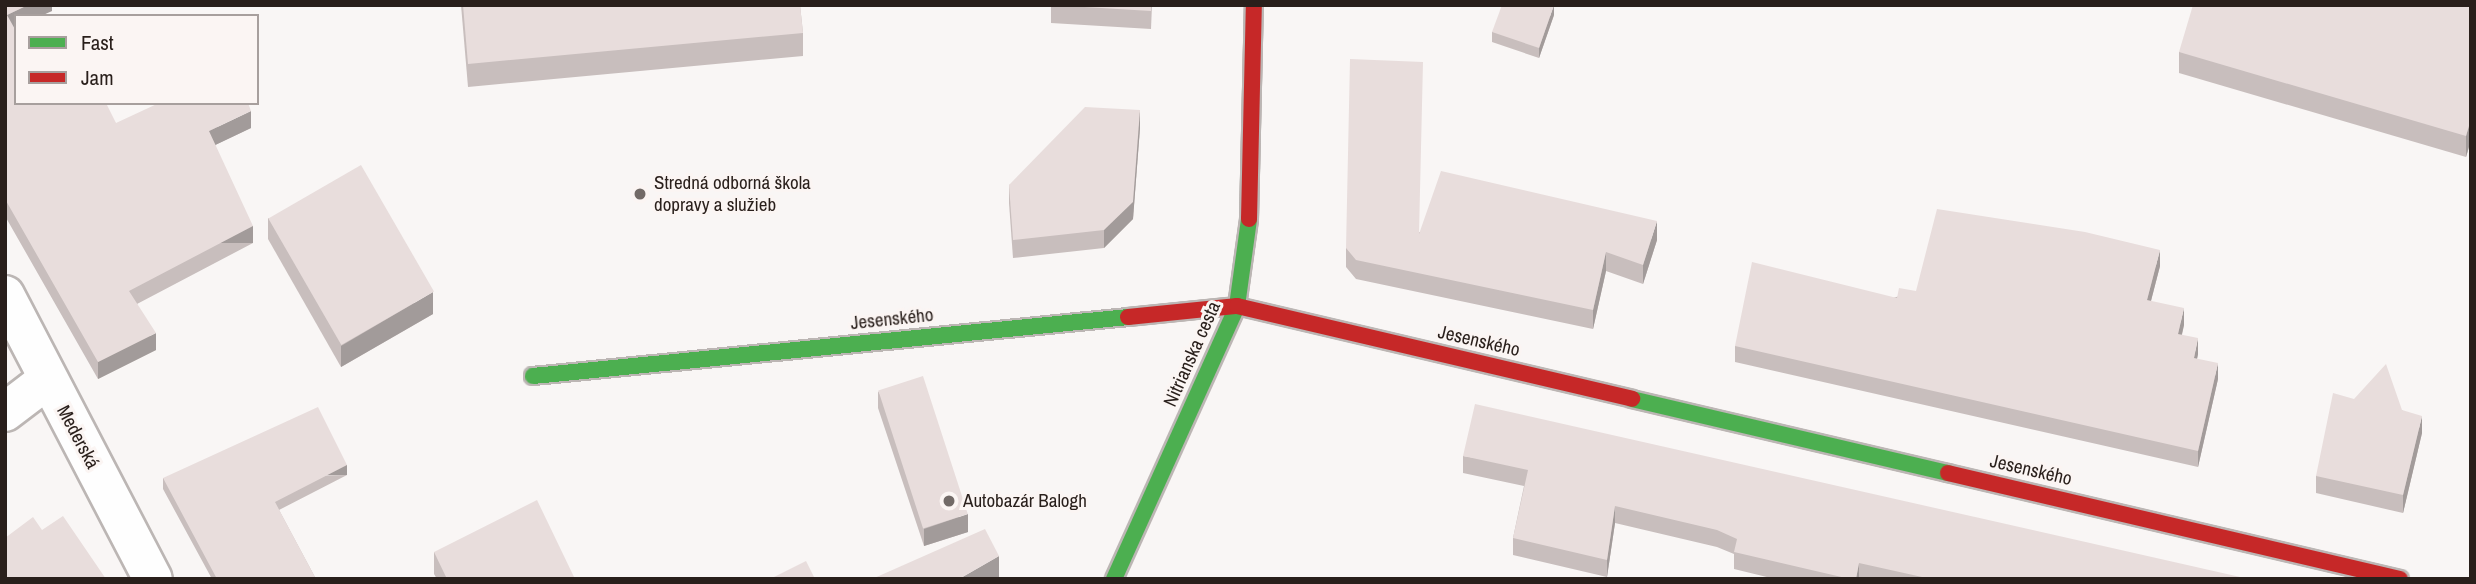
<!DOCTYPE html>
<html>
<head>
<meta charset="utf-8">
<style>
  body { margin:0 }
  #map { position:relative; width:2476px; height:584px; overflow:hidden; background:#f9f6f5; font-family:"Archivo Narrow",sans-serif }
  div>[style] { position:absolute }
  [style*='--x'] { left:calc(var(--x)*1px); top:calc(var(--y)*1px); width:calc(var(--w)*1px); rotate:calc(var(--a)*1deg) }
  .roads { filter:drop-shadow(2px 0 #bcb6b4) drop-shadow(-2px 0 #bcb6b4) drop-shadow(0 2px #bcb6b4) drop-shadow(0 -2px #bcb6b4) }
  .street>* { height:38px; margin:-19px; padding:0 19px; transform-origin:19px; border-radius:19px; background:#fefefe }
  .fast>* { height:16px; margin:-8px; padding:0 8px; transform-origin:8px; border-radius:8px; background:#4caf50 }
  .jam>* { height:16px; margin:-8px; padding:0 8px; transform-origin:8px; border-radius:8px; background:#c62828 }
  .wall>* { inset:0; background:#c8bebd }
  .shaded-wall>* { inset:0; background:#a29b9a; transform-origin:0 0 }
  .building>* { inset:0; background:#e8dddc; transform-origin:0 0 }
  .dots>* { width:19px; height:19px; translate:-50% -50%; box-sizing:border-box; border:4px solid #fbf5f3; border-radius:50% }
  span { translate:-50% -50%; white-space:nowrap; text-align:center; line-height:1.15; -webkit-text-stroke:6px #fbf5f3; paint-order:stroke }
  .poi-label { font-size:19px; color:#291f1b }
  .left { translate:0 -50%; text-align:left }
  .street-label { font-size:19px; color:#291f1b }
  .frame { position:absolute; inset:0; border:7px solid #291f1b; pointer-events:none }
  .legend { position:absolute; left:14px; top:14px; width:245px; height:91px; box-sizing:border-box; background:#fbf5f3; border:2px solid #a79f9d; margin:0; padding:9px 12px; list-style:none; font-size:21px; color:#291f1b }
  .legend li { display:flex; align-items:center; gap:14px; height:35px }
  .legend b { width:35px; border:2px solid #a79f9d }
</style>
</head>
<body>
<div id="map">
  <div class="roads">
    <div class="street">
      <i style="--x:5;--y:295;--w:320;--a:62.5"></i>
      <i style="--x:5;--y:412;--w:53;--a:-37.3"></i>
    </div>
    <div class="fast">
      <i style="--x:533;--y:376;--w:598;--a:-5.66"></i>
      <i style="--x:1632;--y:399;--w:325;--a:13.2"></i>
      <i style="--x:1114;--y:579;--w:299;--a:-65.7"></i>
      <i style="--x:1237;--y:306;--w:88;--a:-82.1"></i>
    </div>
    <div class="jam">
      <i style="--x:1249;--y:219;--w:214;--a:-88.7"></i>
      <i style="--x:1128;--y:317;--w:110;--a:-5.8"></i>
      <i style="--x:1237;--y:306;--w:406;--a:13.2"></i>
      <i style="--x:1948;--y:473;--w:464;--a:13.2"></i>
    </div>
  </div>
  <div class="wall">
    <i style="clip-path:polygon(5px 5px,52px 5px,52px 11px,16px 16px,16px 27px,14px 28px,16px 103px,116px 123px,251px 128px,215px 145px,253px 243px,137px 304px,156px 350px,98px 379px,5px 216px)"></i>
    <i style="clip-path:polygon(461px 5px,800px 5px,803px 33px,803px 56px,468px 87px)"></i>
    <i style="clip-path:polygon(1152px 5px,1151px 29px,1051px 23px,1051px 6px)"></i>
    <i style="clip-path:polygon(2471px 8px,2471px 140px,2466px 157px,2179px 73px,2179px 52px)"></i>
    <i style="clip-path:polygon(1554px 15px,1539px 58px,1492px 42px,1492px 32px)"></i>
    <i style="clip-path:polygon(1140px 128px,1133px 219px,1104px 248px,1013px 258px,1009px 203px,1009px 185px)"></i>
    <i style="clip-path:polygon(268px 218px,433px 314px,341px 367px,268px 239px)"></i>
    <i style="clip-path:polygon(1420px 232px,1657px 240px,1643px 284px,1606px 271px,1593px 329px,1356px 279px,1346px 267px,1346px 248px)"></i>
    <i style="clip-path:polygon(2160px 266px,2151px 301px,2184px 325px,2182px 335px,2198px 354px,2197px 359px,2218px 379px,2198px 467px,1735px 362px,1735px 346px,1916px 291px)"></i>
    <i style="clip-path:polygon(878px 391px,968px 532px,924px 546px,878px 408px)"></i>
    <i style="clip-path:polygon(2402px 410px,2422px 433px,2403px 513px,2316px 493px,2316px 476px)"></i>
    <i style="clip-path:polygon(1463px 456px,2249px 579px,1775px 579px,1734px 569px,1734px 554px,1717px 547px,1615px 523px,1607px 577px,1513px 555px,1513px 538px,1524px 486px,1463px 473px)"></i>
    <i style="clip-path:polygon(347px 475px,279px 510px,316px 579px,212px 579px,163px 489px,163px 478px)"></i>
    <i style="clip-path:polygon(434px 552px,575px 579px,437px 579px,434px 574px)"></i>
  </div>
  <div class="shaded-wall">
    <i style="clip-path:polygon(28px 5px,52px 5px,52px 11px,41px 16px,16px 16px,16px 27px,7px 31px,7px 15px)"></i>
    <i style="clip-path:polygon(1554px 5px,1554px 15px,1539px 58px,1539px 48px)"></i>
    <i style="clip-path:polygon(1140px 110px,1140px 128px,1133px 219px,1104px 248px,1104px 230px)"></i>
    <i style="clip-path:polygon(251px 111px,251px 128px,209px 148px,209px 131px)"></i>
    <i style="clip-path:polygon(2471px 119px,2471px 140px,2466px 157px,2466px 136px)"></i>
    <i style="clip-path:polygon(1657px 221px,1657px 240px,1643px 284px,1643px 265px)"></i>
    <i style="left:253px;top:226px;width:17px;height:140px;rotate:90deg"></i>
    <i style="clip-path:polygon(2160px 250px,2160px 266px,2147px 316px,2147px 300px)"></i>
    <i style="clip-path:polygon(1606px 252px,1606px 271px,1593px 329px,1593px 310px)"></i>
    <i style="clip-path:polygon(433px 292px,433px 314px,341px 367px,341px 346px)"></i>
    <i style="clip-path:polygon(2184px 308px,2184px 325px,2178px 350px,2178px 334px)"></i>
    <i style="clip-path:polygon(156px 333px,156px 350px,98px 379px,98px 362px)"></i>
    <i style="clip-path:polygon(2198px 338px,2198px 354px,2194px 374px,2194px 358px)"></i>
    <i style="clip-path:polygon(2218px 363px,2218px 379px,2198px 467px,2198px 451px)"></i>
    <i style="clip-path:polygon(2422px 416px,2422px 433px,2403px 513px,2403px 495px)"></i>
    <i style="left:347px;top:465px;width:10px;height:81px;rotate:90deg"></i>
    <i style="clip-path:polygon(1615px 506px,1615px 523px,1607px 577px,1607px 560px)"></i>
    <i style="clip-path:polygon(968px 514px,968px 532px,924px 546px,924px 529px)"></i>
    <i style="clip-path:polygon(999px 556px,999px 578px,959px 579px)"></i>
    <i style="clip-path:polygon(1859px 563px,1859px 579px,1856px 579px)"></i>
  </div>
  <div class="building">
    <i style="clip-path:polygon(5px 5px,28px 5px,7px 15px,16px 31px,16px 103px,106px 103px,116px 123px,159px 103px,248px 103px,251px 111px,209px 131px,253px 226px,129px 291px,156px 333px,98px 362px,5px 199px)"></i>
    <i style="clip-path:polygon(463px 5px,800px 5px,803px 33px,468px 64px)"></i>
    <i style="clip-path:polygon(1051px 5px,1151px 5px,1151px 11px)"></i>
    <i style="clip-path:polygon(1502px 5px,1554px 5px,1539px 48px,1492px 32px)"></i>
    <i style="clip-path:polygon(2193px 5px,2463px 5px,2471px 8px,2471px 119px,2466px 136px,2179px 52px)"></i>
    <i style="clip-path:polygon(1350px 59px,1423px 62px,1419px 234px,1441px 171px,1657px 221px,1643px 265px,1606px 252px,1593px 310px,1356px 260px,1346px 248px)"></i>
    <i style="clip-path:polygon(1085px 107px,1140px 110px,1133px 202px,1104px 230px,1013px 240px,1009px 185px)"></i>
    <i style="left:361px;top:165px;width:146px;height:107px;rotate:60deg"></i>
    <i style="clip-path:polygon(1937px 209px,2085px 232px,2160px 250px,2147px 300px,2184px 308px,2178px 334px,2198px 338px,2194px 358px,2218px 363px,2198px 451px,1735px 346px,1752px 262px,1897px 298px,1899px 288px,1916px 291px)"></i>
    <i style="clip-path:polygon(2386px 364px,2402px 410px,2422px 416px,2403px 495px,2316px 476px,2333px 393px,2354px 399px)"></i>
    <i style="left:923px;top:376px;width:145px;height:47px;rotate:72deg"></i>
    <i style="clip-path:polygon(1475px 404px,2249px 579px,1931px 579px,1859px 563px,1856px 579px,1850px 579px,1734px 552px,1737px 539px,1717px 530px,1615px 506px,1607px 560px,1513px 538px,1528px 470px,1463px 456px)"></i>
    <i style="clip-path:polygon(318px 407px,347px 465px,275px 502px,316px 579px,217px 579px,163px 478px)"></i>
    <i style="clip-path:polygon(537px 500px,575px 579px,447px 579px,434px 552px)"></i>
    <i style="clip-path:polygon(63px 516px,106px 579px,5px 579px,5px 538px,33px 517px,42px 530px)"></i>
    <i style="clip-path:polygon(985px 529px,999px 556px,959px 579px,872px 579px)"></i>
    <i style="clip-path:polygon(806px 561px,815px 579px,770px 579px)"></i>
  </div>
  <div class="dots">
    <i style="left:640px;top:194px;background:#726a67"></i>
    <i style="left:949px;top:501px;background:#726a67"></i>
  </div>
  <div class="poi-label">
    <span class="left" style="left:654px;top:194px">Stredná odborná škola<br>dopravy a služieb</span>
    <span class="left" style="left:963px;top:501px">Autobazár Balogh</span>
  </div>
  <div class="street-label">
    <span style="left:892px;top:319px;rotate:-6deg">Jesenského</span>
    <span style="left:1479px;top:341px;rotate:13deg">Jesenského</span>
    <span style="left:1192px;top:354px;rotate:-66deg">Nitrianska cesta</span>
    <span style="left:78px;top:437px;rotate:62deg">Mederská</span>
    <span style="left:2031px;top:470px;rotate:13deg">Jesenského</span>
  </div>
  <div class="frame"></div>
  <ul class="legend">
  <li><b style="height:9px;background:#4caf50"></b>Fast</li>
  <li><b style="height:9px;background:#c62828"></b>Jam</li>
  </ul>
</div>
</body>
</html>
